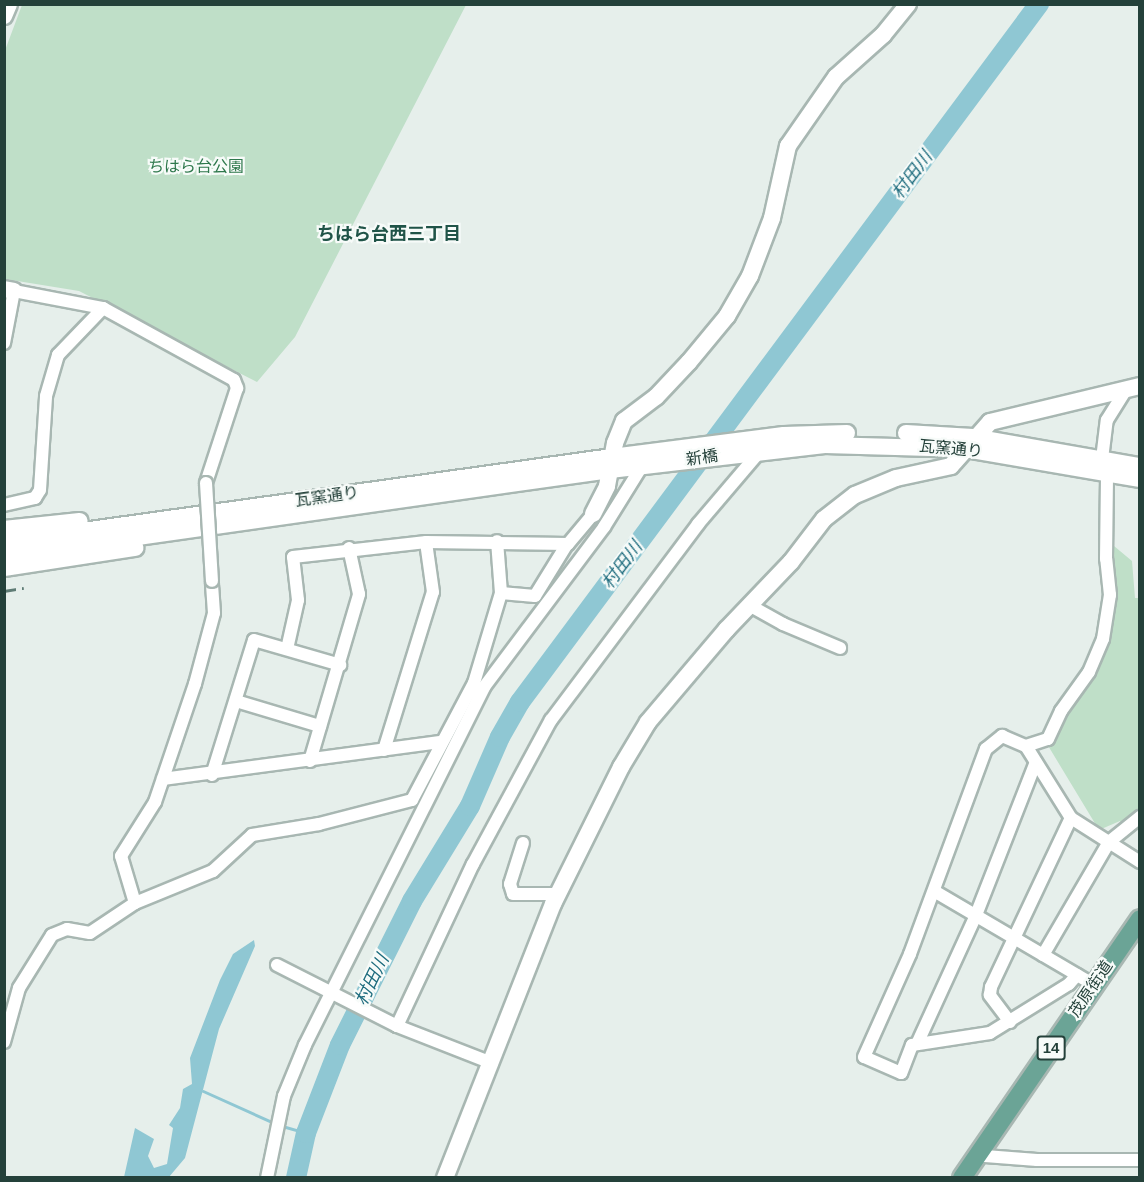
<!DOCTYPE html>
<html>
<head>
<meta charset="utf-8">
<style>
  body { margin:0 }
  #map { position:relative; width:1144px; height:1182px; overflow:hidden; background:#e6efeb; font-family:Arial,"Noto Sans JP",sans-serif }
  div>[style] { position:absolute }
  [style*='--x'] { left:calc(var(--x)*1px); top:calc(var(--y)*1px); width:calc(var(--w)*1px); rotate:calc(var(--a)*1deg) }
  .green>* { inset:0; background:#bfdfc8 }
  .water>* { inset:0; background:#8fc7d3 }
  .stream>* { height:3px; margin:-1.5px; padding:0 1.5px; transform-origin:1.5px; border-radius:1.5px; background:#8fc7d3 }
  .river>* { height:20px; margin:-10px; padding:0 10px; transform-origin:10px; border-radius:10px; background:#8fc7d3 }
  .roads { filter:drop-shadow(2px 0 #a8b7b2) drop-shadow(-2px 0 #a8b7b2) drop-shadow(0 2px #a8b7b2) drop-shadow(0 -2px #a8b7b2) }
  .street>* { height:12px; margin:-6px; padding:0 6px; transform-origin:6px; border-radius:6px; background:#fff }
  .secondary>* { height:16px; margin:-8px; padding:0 8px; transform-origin:8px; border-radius:8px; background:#fff }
  .primary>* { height:18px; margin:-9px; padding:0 9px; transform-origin:9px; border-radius:9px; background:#6ba496 }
  .rail>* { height:3px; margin-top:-1.5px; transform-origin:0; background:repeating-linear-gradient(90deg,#5f7c75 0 12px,transparent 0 18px) }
  .bridges { filter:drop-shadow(2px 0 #a8b7b2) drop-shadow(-2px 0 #a8b7b2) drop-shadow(0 2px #a8b7b2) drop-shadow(0 -2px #a8b7b2) }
  .street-bridge>* { height:12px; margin:-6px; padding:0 6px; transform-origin:6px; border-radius:6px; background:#fff }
  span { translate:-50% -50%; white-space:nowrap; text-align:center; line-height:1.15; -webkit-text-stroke:4.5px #f7fbf9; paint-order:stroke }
  .shield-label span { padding:2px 4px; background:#f7fbf9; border:2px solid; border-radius:4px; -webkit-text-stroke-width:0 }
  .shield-label { font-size:15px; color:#24413a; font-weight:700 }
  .park-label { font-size:16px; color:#2e784c }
  .street-label { font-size:16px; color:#24413a }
  .water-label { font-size:18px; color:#1e6c7e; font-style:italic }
  .neighbourhood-label { font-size:18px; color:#205448; font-weight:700 }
  .frame { position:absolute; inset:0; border:6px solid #24413a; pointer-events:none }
</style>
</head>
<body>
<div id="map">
  <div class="green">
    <i style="clip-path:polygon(22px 5px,466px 5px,295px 337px,257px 382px,79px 291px,5px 279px,4px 53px)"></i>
    <i style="clip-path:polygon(1100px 544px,1114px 546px,1132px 561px,1135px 598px,1139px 598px,1139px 813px,1123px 825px,1120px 821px,1099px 830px,1044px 739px,1082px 675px,1100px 627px,1104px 593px)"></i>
  </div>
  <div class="water">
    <i style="clip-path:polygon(254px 940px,255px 946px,219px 1029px,185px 1158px,169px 1177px,124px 1177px,135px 1128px,154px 1139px,148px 1156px,154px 1168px,167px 1164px,173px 1128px,169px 1125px,180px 1108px,183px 1089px,192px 1084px,190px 1058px,220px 980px,233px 954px)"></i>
  </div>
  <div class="stream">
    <i style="--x:203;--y:1091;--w:80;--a:24.3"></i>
    <i style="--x:282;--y:1126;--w:25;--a:16"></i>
  </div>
  <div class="river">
    <i style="--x:296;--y:1178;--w:46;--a:-77.5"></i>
    <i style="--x:306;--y:1133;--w:94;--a:-68.9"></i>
    <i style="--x:340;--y:1045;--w:161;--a:-63.4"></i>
    <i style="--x:412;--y:901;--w:111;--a:-58.6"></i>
    <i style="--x:470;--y:806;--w:75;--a:-66.5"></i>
    <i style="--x:500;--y:737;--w:40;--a:-60.3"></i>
    <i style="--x:520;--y:702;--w:870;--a:-53.37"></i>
  </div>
  <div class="roads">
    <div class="street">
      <i style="--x:4;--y:343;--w:53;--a:-79.1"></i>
      <i style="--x:14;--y:291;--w:91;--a:10.8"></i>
      <i style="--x:103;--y:308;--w:149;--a:28.8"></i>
      <i style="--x:234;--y:380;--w:9;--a:69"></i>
      <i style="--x:237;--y:388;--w:100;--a:108.1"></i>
      <i style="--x:1102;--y:459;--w:39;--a:-83"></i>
      <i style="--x:1107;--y:420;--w:38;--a:-58"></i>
      <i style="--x:4;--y:505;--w:32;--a:-13"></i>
      <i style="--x:35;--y:498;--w:9;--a:-58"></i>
      <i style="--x:40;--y:490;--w:94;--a:-86.3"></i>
      <i style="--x:46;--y:396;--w:43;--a:-73.7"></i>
      <i style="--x:58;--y:355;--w:65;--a:-46.2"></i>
      <i style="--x:501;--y:593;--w:34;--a:5"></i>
      <i style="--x:535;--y:596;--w:61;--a:-58.4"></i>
      <i style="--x:749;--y:605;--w:39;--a:29"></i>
      <i style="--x:783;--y:624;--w:62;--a:22.8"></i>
      <i style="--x:287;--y:649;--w:50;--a:-77.3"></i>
      <i style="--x:298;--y:600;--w:43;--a:-96.6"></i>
      <i style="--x:293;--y:557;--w:134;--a:-6.4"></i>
      <i style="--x:426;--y:542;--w:142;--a:0.8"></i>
      <i style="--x:568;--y:544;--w:39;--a:-50"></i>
      <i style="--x:236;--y:701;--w:88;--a:16.6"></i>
      <i style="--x:1026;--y:746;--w:23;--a:-18"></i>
      <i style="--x:1048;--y:739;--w:31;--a:-65"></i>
      <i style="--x:1061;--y:711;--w:48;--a:-54.3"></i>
      <i style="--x:1089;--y:672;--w:36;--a:-67"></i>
      <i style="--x:1103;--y:639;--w:45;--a:-81"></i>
      <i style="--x:1110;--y:595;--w:36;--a:-96"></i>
      <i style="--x:1106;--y:559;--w:86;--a:-89.3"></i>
      <i style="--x:384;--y:750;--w:165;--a:-72.8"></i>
      <i style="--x:433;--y:592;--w:50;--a:-98"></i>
      <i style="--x:310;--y:761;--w:174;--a:-73.6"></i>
      <i style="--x:359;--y:594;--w:47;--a:-102.3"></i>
      <i style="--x:212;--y:775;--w:141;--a:-72.7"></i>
      <i style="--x:254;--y:640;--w:90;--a:16.2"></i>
      <i style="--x:163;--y:779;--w:279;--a:-7.6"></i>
      <i style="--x:523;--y:843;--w:43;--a:107.6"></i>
      <i style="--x:510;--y:884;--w:10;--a:73"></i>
      <i style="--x:513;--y:894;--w:45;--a:0"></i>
      <i style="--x:934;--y:891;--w:186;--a:30.4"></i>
      <i style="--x:135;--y:903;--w:49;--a:-106.6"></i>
      <i style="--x:121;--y:856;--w:64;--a:-57.8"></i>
      <i style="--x:155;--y:802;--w:125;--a:-71.3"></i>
      <i style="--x:195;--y:684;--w:73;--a:-75"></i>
      <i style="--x:214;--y:613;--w:32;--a:-94"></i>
      <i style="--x:1043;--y:955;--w:131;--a:-59.7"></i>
      <i style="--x:1109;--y:842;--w:40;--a:-39"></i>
      <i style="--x:277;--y:965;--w:135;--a:26.9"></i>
      <i style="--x:397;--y:1026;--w:102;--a:21.3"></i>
      <i style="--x:1077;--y:975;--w:12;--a:132"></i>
      <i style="--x:1069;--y:984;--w:93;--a:148.2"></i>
      <i style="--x:990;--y:1033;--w:79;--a:171.3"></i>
      <i style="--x:912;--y:1045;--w:30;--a:111"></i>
      <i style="--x:901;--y:1073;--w:40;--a:-156.6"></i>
      <i style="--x:864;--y:1057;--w:113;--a:-65.9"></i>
      <i style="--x:910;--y:954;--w:219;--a:-69.7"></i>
      <i style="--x:986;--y:749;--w:21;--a:-39"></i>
      <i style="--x:1002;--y:736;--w:26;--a:23"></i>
      <i style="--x:1026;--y:746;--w:85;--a:58"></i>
      <i style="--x:1071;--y:818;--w:82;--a:32.5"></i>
      <i style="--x:1010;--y:1022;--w:34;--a:-127"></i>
      <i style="--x:990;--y:995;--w:8;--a:-83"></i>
      <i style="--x:991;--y:987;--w:187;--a:-64.7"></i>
      <i style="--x:397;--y:1026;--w:179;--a:-64.9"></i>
      <i style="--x:473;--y:864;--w:164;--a:-61.6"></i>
      <i style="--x:551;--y:720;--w:245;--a:-53.1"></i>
      <i style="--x:698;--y:524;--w:97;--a:-49.6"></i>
      <i style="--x:4;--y:1042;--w:56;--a:-74.5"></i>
      <i style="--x:19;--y:988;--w:62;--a:-58.1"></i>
      <i style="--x:52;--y:935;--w:16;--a:-22"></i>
      <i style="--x:67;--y:929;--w:23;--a:10"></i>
      <i style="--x:90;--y:933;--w:54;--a:-33.7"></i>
      <i style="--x:135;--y:903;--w:84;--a:-22.3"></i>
      <i style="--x:213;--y:871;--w:53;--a:-42.7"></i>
      <i style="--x:252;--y:835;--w:68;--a:-9.3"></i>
      <i style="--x:319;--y:824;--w:96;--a:-14.5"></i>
      <i style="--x:412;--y:800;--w:132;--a:-62.1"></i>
      <i style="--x:474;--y:683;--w:94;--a:-73.3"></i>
      <i style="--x:501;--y:593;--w:52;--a:-94.4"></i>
      <i style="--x:917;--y:1044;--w:142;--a:-65.4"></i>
      <i style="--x:976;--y:915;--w:164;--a:-68.6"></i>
      <i style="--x:980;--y:1152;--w:6;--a:39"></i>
      <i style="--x:985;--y:1156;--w:52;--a:4.4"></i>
      <i style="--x:1037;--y:1160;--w:103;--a:0"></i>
      <i style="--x:267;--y:1178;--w:84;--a:-78.3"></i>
      <i style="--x:284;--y:1096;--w:55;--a:-67.6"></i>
      <i style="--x:305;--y:1045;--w:400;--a:-63.4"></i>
      <i style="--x:484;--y:687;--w:200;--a:-53.1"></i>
      <i style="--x:604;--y:527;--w:72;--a:-58.1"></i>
    </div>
    <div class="secondary">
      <i style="--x:4;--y:16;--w:13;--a:-67"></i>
      <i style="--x:4;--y:289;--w:10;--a:11"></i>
      <i style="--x:906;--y:433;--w:67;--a:3.4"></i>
      <i style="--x:973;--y:437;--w:169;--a:9.9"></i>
      <i style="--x:593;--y:514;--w:31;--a:-63"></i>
      <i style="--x:607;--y:486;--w:44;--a:-79.5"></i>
      <i style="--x:615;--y:443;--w:24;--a:-68"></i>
      <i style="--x:624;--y:421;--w:40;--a:-37"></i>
      <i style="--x:656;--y:397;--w:48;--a:-46.7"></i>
      <i style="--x:689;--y:362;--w:60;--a:-50.4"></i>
      <i style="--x:727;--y:316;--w:46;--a:-60.1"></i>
      <i style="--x:750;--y:276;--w:62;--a:-69.2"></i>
      <i style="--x:772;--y:218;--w:74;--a:-77.5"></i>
      <i style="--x:788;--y:146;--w:84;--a:-55.2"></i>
      <i style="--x:836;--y:77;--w:63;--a:-41.8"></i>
      <i style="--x:883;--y:35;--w:40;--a:-51"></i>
      <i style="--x:4;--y:529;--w:76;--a:-6"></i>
      <i style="--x:4;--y:542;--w:614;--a:-7.96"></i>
      <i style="--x:612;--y:457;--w:173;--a:-7.3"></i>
      <i style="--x:784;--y:435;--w:63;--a:-1.8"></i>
      <i style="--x:4;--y:556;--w:612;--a:-8.08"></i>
      <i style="--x:610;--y:470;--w:216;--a:-6.6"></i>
      <i style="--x:825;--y:445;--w:141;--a:1.6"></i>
      <i style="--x:966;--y:449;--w:177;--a:9.8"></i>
      <i style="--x:4;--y:568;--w:133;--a:-8.7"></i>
      <i style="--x:445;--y:1178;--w:295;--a:-68.5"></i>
      <i style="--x:553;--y:904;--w:153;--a:-63.6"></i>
      <i style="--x:621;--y:767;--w:52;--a:-59"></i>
      <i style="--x:648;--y:722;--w:121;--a:-49.7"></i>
      <i style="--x:726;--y:630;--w:94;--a:-46.3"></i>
      <i style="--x:791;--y:562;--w:54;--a:-52.5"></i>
      <i style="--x:824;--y:519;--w:39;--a:-38"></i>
      <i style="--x:855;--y:495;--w:44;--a:-22.5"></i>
      <i style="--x:896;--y:478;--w:56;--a:-12.3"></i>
      <i style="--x:951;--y:466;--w:59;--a:-48.4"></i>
      <i style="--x:990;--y:422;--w:154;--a:-13.5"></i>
    </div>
    <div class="primary">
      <i style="--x:962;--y:1178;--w:314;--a:-55.5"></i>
    </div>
  </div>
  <div class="rail">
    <i style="--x:4;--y:591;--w:20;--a:-9"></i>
  </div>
  <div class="bridges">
    <div class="street-bridge">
      <i style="--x:206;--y:483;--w:98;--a:86.5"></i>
    </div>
  </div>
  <div class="shield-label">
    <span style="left:1051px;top:1048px">14</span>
  </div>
  <div class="park-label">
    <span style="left:196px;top:167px">ちはら台公園</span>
  </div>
  <div class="street-label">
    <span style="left:951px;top:449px;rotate:5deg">瓦窯通り</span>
    <span style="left:702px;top:458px;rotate:-8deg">新橋</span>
    <span style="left:327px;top:497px;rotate:-8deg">瓦窯通り</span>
    <span style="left:1091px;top:989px;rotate:-56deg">茂原街道</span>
  </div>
  <div class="water-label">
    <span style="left:912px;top:175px;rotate:-53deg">村田川</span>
    <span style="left:622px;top:565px;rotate:-53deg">村田川</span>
    <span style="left:372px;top:980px;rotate:-64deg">村田川</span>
  </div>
  <div class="neighbourhood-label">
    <span style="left:389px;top:234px">ちはら台西三丁目</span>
  </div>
  <div class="frame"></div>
</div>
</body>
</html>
